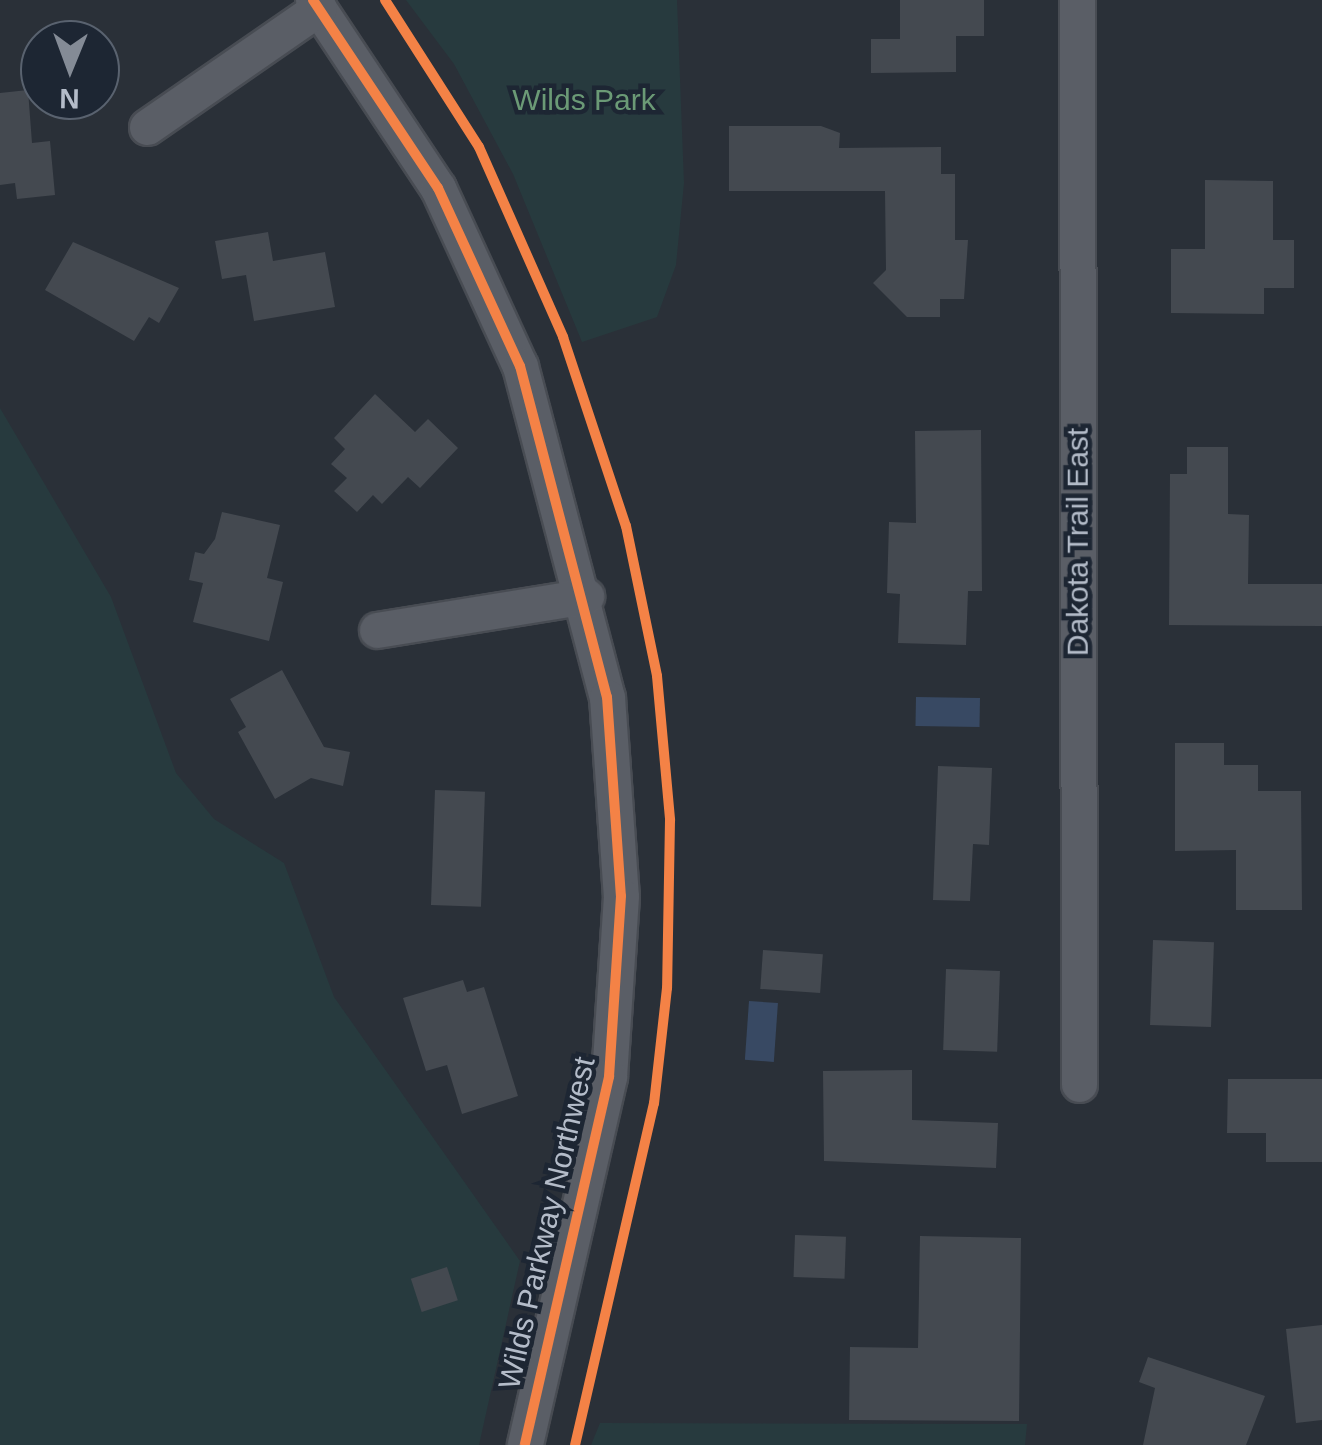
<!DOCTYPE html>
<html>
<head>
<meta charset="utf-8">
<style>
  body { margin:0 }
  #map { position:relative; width:1322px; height:1445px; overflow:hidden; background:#2a3038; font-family:Helvetica,sans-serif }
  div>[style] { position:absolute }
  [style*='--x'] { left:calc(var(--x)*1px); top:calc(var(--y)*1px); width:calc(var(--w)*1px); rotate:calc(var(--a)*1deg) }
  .green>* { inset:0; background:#273a3e }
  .water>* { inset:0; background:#384963; transform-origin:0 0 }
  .building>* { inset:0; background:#444950; transform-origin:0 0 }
  .roads { filter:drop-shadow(2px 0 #484c53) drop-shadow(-2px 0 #484c53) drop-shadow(0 2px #484c53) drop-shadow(0 -2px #484c53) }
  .minor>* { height:35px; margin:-17.5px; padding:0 17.5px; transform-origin:17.5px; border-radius:17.5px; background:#5a5e66 }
  .cycleway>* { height:10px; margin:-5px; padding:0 5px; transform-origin:5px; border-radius:5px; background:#f48246 }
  span { translate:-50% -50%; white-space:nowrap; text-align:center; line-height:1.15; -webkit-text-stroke:9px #1d2633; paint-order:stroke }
  .park-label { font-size:30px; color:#6b9a76 }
  .street-label { font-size:30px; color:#b4bcc9 }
  .north { position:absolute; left:20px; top:20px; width:100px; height:100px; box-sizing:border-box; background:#1d2633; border:2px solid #59626f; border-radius:50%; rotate:181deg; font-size:28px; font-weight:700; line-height:40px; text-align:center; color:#b4bcc9 }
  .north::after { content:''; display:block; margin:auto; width:35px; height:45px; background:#848b96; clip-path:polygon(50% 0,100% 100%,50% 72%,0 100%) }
</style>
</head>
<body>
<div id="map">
  <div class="green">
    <i style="clip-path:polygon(406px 0,677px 0,684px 183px,676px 265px,657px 317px,582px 342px,513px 174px,454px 64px)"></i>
    <i style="clip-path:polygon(0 408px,111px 597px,176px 773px,214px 819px,284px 863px,334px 997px,520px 1261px,479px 1445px,0 1445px)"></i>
    <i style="clip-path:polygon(600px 1423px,986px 1424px,1027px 1424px,1025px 1445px,591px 1445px)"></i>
  </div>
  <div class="water">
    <i style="left:916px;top:697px;width:64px;height:29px;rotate:1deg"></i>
    <i style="left:749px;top:1001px;width:29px;height:59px;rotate:4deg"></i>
  </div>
  <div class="building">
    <i style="clip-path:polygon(900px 0,984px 0,984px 36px,956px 36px,956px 72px,871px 73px,871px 39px,900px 39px)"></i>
    <i style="clip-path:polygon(28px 90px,32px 143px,50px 141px,55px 195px,17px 199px,15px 183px,0 185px,0 93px)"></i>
    <i style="clip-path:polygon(729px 126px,821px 126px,840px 133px,839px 148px,941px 147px,941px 174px,955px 174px,955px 240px,968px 240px,964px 299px,940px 299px,940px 317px,907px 317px,873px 283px,886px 270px,885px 191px,729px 191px)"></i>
    <i style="clip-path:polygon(1205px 180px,1273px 181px,1273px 240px,1294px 240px,1294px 288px,1264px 288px,1264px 314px,1171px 313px,1171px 249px,1205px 249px)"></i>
    <i style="clip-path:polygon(268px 232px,273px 261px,325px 252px,335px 307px,254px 321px,246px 275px,222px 279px,215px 241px)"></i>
    <i style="clip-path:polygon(73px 242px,179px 288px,159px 323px,149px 317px,134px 341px,45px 290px)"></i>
    <i style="clip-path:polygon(375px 394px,415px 432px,428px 419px,458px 448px,420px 488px,408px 477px,382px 504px,373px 495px,357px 512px,334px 491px,347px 478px,331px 464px,345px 449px,334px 438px)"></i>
    <i style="clip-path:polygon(981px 430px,982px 591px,968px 591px,966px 645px,898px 643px,900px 594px,887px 593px,889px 522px,916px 523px,915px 431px)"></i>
    <i style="clip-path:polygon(1187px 447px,1228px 447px,1228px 514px,1249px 515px,1248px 584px,1322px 584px,1322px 626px,1169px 625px,1170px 474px,1187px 474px)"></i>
    <i style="clip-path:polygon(222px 512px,280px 525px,267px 578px,283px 582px,269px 641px,193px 622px,203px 583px,189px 580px,195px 552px,204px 554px,215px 539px)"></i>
    <i style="clip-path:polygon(282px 670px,324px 747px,350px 752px,343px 786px,311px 778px,275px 799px,238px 732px,246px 727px,230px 699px)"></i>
    <i style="clip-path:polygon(1175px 743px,1224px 743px,1224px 765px,1258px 765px,1258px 791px,1301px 791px,1302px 910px,1236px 910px,1236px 850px,1175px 851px)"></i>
    <i style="clip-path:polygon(938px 766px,992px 768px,989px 845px,973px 844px,970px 901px,933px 900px)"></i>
    <i style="left:435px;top:790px;width:50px;height:115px;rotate:2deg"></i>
    <i style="left:1153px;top:940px;width:61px;height:85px;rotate:2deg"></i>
    <i style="left:763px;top:950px;width:60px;height:39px;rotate:4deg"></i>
    <i style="left:946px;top:969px;width:54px;height:81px;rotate:2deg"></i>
    <i style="clip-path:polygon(463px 980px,467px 992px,484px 987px,518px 1096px,462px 1114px,447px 1065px,426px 1071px,403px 998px)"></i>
    <i style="clip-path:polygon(912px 1070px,912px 1120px,998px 1123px,996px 1168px,824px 1161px,823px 1071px)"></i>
    <i style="clip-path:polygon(1228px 1079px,1322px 1079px,1322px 1162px,1266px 1162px,1266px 1133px,1227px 1133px)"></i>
    <i style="left:795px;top:1235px;width:51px;height:42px;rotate:2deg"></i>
    <i style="clip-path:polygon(920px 1236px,1021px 1238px,1019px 1421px,849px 1420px,850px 1347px,918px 1348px)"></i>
    <i style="left:447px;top:1267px;width:35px;height:38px;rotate:72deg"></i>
    <i style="clip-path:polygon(1322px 1325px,1322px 1420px,1296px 1423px,1286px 1329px)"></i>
    <i style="clip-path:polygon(1148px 1357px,1265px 1396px,1246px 1445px,1143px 1445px,1155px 1388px,1139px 1382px)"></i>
  </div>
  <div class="roads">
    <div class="minor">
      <i style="--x:313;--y:0;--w:226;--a:56.4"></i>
      <i style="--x:438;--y:188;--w:196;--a:65.3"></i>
      <i style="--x:520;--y:366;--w:342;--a:75.3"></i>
      <i style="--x:607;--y:697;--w:199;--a:86"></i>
      <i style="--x:621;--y:896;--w:181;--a:93.8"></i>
      <i style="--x:609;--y:1077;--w:377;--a:102.9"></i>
      <i style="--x:1077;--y:0;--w:1084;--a:89.89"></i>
      <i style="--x:147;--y:127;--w:209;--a:-34.7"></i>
      <i style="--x:377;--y:630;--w:212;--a:-9.2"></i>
    </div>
  </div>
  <div class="cycleway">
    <i style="--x:313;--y:0;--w:226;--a:56.4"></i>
    <i style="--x:438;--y:188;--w:196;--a:65.3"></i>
    <i style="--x:520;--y:366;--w:342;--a:75.3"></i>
    <i style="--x:607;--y:697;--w:199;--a:86"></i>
    <i style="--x:621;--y:896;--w:181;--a:93.8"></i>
    <i style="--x:609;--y:1077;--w:377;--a:102.9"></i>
    <i style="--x:385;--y:0;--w:174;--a:57.4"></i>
    <i style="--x:479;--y:147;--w:208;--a:66.1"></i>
    <i style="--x:563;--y:337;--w:199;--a:71.6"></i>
    <i style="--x:626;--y:526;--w:153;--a:78.3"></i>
    <i style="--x:657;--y:676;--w:145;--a:84.8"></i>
    <i style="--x:670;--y:820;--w:168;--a:91"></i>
    <i style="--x:667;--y:988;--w:116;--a:96.4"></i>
    <i style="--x:654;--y:1103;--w:351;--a:103"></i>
  </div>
  <div class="park-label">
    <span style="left:584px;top:100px">Wilds Park</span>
  </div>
  <div class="street-label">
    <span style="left:1078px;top:542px;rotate:-90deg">Dakota Trail East</span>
    <span style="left:547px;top:1223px;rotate:-77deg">Wilds Parkway Northwest</span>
  </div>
  <div class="north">N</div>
</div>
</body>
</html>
